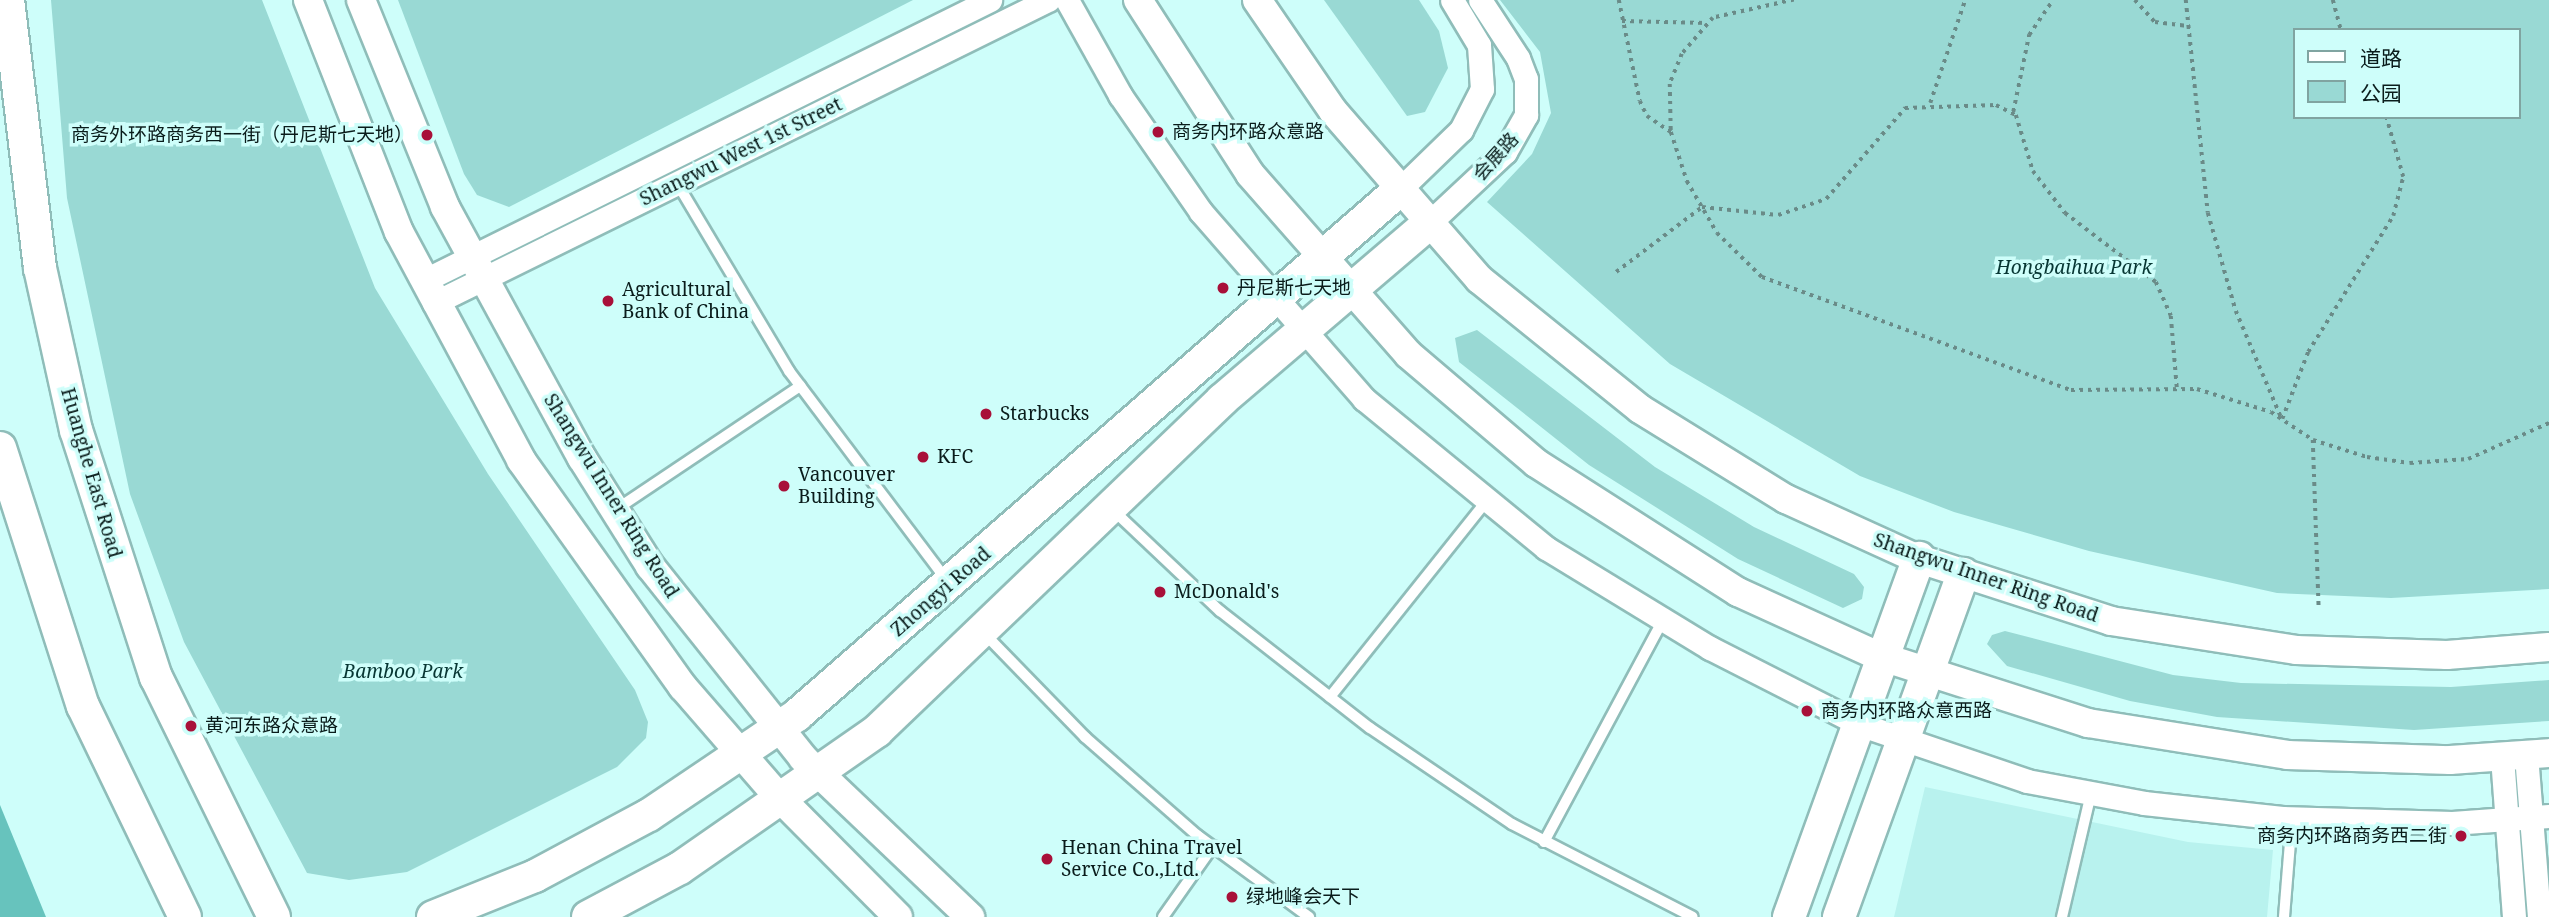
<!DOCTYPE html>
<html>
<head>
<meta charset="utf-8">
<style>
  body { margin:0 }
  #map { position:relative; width:2549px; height:917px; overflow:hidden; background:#cefefa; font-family:"Noto Serif","Noto Sans SC",serif }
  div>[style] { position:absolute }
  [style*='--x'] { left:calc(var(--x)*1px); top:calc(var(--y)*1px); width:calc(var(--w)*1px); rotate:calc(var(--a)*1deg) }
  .built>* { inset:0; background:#b8f2ee }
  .green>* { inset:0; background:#99d9d4 }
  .water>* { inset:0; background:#67c3bd }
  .path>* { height:3.5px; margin-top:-1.75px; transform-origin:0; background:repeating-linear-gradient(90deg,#6a8b88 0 3.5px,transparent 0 8.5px) }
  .roads { filter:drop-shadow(2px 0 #8fbdb9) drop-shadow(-2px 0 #8fbdb9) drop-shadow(0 2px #8fbdb9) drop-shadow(0 -2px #8fbdb9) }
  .service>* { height:10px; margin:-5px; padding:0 5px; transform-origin:5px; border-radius:5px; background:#fff }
  .minor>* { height:23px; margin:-11.5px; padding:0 11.5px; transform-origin:11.5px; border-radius:11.5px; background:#fff }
  .tertiary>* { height:28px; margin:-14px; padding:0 14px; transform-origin:14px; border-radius:14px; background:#fff }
  .secondary>* { height:32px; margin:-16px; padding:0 16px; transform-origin:16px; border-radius:16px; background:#fff }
  .dots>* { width:19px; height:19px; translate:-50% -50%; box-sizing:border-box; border:4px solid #cefefa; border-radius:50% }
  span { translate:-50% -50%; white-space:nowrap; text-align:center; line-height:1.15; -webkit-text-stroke:7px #cefefa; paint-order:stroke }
  .poi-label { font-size:19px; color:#0a1c1b }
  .left { translate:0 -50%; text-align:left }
  .right { translate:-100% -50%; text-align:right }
  .street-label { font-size:19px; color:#0a1c1b }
  .park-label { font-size:19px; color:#073633; font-style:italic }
  .legend { position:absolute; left:2293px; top:28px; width:228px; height:91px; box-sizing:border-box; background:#cefefa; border:2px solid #80a4a1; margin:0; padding:9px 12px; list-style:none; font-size:21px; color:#0a1c1b }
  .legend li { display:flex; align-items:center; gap:14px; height:35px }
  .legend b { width:35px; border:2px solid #80a4a1 }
</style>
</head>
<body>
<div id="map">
  <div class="built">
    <i style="clip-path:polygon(1925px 787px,2188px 842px,2273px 850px,2267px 917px,1894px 917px)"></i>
  </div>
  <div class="green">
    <i style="clip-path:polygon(51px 0,262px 0,375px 288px,488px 474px,635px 690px,648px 722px,646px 738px,617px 767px,407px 872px,349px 880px,307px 873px,184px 642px,130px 494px,67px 198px)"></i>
    <i style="clip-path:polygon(398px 0,913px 0,509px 207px,477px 195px,464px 174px)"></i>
    <i style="clip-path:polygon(1324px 0,1419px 0,1439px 31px,1448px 68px,1425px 112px,1407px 116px)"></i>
    <i style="clip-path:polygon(evenodd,1500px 0,2549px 0,2549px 589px,2391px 598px,2277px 593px,2089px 551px,1954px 512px,1860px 476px,1670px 364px,1487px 202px,1532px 154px,1551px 113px,1540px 52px,1500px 0,2295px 30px,2519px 30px,2519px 117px,2295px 117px,2295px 30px)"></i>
    <i style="clip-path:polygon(1477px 330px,1655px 467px,1754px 527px,1854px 574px,1864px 587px,1862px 599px,1843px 608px,1738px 559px,1589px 465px,1459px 362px,1455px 338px)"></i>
    <i style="clip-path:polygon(2005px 631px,2173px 675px,2241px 683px,2451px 687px,2549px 680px,2549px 721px,2414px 730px,2217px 717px,2130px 701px,2007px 666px,1987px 644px,1992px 635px)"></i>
  </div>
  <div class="water">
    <i style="clip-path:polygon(0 805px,46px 917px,0 917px)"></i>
  </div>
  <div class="path">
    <i style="--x:1619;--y:0;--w:103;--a:78.3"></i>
    <i style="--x:1640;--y:101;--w:17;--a:65"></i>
    <i style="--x:1647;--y:116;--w:29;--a:34"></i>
    <i style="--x:1794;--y:0;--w:83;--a:167.5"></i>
    <i style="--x:1713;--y:18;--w:48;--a:130.7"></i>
    <i style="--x:1682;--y:54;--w:32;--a:112"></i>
    <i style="--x:1670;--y:84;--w:48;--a:88.8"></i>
    <i style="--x:1671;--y:132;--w:52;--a:71.9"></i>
    <i style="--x:1687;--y:181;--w:60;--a:60"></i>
    <i style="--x:1717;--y:233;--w:63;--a:44.4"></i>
    <i style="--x:1762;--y:277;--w:329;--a:20.1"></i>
    <i style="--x:2071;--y:390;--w:126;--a:-0.5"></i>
    <i style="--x:2197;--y:389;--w:77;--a:17.3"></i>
    <i style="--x:2271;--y:412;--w:50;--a:33.7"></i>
    <i style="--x:2313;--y:440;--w:57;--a:17.5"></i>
    <i style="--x:2367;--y:457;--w:43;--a:7.9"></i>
    <i style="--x:2410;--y:463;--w:58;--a:-3.9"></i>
    <i style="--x:2468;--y:459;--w:89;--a:-24"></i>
    <i style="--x:2135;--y:0;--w:30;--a:48"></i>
    <i style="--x:2155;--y:22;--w:35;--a:7"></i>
    <i style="--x:2186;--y:0;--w:214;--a:84.1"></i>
    <i style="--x:2208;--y:213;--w:102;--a:74.1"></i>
    <i style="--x:2236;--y:311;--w:115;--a:67"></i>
    <i style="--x:2333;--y:0;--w:31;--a:75"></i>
    <i style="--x:1622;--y:21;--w:85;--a:1.3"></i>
    <i style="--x:1930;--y:103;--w:109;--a:-71.2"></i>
    <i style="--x:2013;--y:112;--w:79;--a:-78.3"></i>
    <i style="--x:2029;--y:35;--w:42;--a:-55.6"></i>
    <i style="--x:1616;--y:272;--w:108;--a:-37.1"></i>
    <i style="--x:1702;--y:207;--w:76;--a:6"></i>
    <i style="--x:1778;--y:215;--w:51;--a:-18.4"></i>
    <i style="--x:1826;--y:199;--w:121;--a:-49"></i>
    <i style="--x:1905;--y:108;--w:91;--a:-1.9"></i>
    <i style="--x:1996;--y:105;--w:22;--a:27"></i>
    <i style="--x:2016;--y:115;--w:59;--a:73.1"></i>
    <i style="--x:2033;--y:171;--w:53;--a:52.7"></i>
    <i style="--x:2065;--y:213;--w:114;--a:37.2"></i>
    <i style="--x:2156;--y:282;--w:37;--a:66"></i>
    <i style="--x:2171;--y:316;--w:72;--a:85.2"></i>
    <i style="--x:2282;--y:419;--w:72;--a:-68.8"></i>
    <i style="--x:2308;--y:352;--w:160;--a:-58"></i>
    <i style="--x:2393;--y:216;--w:40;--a:-75.6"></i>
    <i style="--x:2403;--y:177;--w:62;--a:-105.8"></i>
    <i style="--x:2313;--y:440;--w:168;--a:88"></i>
  </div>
  <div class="roads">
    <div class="service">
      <i style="--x:677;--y:183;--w:219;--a:59.2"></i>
      <i style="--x:789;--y:371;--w:264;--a:53"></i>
      <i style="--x:1112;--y:509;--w:149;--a:43.4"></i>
      <i style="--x:1220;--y:611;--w:190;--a:38"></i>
      <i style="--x:1370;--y:728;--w:171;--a:34.1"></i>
      <i style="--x:1512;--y:824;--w:203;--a:27.2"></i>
      <i style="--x:615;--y:510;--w:223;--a:-33.8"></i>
      <i style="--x:982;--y:631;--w:148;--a:45.8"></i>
      <i style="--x:1085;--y:737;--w:149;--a:41.2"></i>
      <i style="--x:1197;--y:835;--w:139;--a:36.2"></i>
      <i style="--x:1330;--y:697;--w:248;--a:-51.4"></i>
      <i style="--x:1544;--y:842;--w:250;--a:-61.8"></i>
      <i style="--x:1163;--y:917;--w:87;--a:-54.8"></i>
      <i style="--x:2062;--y:917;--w:127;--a:-76.8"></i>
      <i style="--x:2284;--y:917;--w:99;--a:-85.4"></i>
    </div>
    <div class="minor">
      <i style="--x:1067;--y:0;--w:109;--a:60.8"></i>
      <i style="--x:1120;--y:95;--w:142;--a:55.3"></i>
      <i style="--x:1201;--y:212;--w:248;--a:48.9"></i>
      <i style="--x:1364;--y:399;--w:235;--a:39.3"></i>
      <i style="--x:1546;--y:548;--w:192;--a:31.4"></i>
      <i style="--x:1710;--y:648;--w:167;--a:27"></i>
      <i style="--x:1859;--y:724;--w:177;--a:18.7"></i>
      <i style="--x:2027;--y:781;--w:119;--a:10.6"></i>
      <i style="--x:2144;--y:803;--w:139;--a:6.2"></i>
      <i style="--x:2282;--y:818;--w:170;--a:1.7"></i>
      <i style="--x:2452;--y:823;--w:97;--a:-4.1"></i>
      <i style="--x:1398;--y:191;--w:88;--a:-44.1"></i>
      <i style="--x:1461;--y:130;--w:46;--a:-62.9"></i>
      <i style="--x:1482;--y:89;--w:44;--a:-93.9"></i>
      <i style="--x:1479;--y:45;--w:52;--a:-121"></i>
      <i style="--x:1427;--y:225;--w:107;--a:-43.1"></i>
      <i style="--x:1505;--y:152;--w:43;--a:-60.4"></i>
      <i style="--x:1526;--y:115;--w:36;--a:-90"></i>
      <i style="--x:1526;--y:79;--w:22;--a:-111"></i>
      <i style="--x:1518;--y:58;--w:69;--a:-123.2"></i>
      <i style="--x:423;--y:281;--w:633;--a:-26.36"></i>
      <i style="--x:434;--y:303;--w:685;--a:-26.27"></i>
      <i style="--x:2526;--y:755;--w:163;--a:85.4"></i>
      <i style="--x:2502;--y:757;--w:160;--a:85.7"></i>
    </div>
    <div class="tertiary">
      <i style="--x:308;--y:0;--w:249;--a:68.6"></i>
      <i style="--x:399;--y:232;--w:259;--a:61.8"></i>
      <i style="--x:521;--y:460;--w:279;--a:54.5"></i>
      <i style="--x:683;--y:687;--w:142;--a:49"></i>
      <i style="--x:776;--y:794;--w:173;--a:45.2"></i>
      <i style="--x:361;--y:0;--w:223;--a:67.9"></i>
      <i style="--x:445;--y:207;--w:286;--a:61.4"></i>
      <i style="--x:582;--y:458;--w:128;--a:57.8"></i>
      <i style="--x:650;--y:566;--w:246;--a:51.4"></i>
      <i style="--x:803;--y:758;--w:231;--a:43.6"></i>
      <i style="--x:1138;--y:0;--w:207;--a:57.2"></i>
      <i style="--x:1250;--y:174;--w:240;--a:48.7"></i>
      <i style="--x:1408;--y:354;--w:168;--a:40.4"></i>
      <i style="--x:1536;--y:463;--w:240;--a:32.6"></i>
      <i style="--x:1738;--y:592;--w:152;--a:24.5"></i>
      <i style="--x:1876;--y:655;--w:223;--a:17.8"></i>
      <i style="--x:2088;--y:723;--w:202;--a:9.1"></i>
      <i style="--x:2287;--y:755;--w:163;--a:1.8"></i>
      <i style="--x:2450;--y:760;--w:99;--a:-4"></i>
      <i style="--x:1257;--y:0;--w:135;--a:55.6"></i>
      <i style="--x:1333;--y:111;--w:223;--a:49"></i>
      <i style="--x:1479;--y:279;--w:207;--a:38.9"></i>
      <i style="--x:1640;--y:409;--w:172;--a:31.7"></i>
      <i style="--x:1786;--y:499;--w:140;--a:24.5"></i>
      <i style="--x:1913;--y:557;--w:208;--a:17.9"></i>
      <i style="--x:2111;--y:621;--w:187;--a:8.9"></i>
      <i style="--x:2296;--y:650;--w:151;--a:1.9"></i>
      <i style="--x:2447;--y:655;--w:102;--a:-4.5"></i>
    </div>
    <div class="secondary">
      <i style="--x:8;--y:0;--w:270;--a:83.2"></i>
      <i style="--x:40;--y:268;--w:166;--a:77.5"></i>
      <i style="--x:76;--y:430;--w:260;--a:72.1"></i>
      <i style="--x:156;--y:677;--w:267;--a:63.8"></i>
      <i style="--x:0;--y:448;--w:271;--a:72.2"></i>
      <i style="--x:83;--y:706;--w:234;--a:64.2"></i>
      <i style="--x:433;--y:917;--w:110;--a:-21.9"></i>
      <i style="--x:535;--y:876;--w:129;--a:-28.2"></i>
      <i style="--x:649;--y:815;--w:179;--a:-34"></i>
      <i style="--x:797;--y:715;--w:797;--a:-41.08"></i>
      <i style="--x:588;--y:917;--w:104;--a:-28"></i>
      <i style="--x:680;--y:868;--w:240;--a:-34.8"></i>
      <i style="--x:877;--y:731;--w:478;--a:-43.8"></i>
      <i style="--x:1222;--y:400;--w:270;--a:-40.5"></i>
      <i style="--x:1789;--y:917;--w:382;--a:-70.1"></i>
      <i style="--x:1839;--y:917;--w:365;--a:-70.1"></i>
    </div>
  </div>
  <div class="dots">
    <i style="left:1158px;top:132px;background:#a81039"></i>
    <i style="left:427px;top:135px;background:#a81039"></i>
    <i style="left:1223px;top:288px;background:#a81039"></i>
    <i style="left:608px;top:301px;background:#a81039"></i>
    <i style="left:986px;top:414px;background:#a81039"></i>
    <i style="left:923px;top:457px;background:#a81039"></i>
    <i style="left:784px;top:486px;background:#a81039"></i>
    <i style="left:1160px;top:592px;background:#a81039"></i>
    <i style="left:1807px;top:711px;background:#a81039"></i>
    <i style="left:191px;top:726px;background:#a81039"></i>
    <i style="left:2461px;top:836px;background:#a81039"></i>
    <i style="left:1047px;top:859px;background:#a81039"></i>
    <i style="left:1232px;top:897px;background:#a81039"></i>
  </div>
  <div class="poi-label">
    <span class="left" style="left:1172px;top:132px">商务内环路众意路</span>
    <span class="right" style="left:413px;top:135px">商务外环路商务西一街（丹尼斯七天地）</span>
    <span class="left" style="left:1237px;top:288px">丹尼斯七天地</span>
    <span class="left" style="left:622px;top:301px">Agricultural<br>Bank of China</span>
    <span class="left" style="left:1000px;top:414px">Starbucks</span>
    <span class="left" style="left:937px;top:457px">KFC</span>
    <span class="left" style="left:798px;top:486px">Vancouver<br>Building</span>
    <span class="left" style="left:1174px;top:592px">McDonald's</span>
    <span class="left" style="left:1821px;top:711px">商务内环路众意西路</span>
    <span class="left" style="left:205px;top:726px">黄河东路众意路</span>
    <span class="right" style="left:2447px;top:836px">商务内环路商务西二街</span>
    <span class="left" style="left:1061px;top:859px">Henan China Travel<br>Service Co.,Ltd.</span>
    <span class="left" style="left:1246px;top:897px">绿地峰会天下</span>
  </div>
  <div class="street-label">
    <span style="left:741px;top:152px;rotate:-26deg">Shangwu West 1st Street</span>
    <span style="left:1496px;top:157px;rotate:-48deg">会展路</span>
    <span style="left:91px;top:473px;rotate:74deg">Huanghe East Road</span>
    <span style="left:611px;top:496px;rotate:58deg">Shangwu Inner Ring Road</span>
    <span style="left:1986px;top:578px;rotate:19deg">Shangwu Inner Ring Road</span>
    <span style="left:941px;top:592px;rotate:-41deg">Zhongyi Road</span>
  </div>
  <div class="park-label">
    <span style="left:2074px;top:268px">Hongbaihua Park</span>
    <span style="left:403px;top:672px">Bamboo Park</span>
  </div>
  <ul class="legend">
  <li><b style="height:9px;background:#fff"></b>道路</li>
  <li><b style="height:19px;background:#99d9d4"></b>公园</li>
  </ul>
</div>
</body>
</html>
